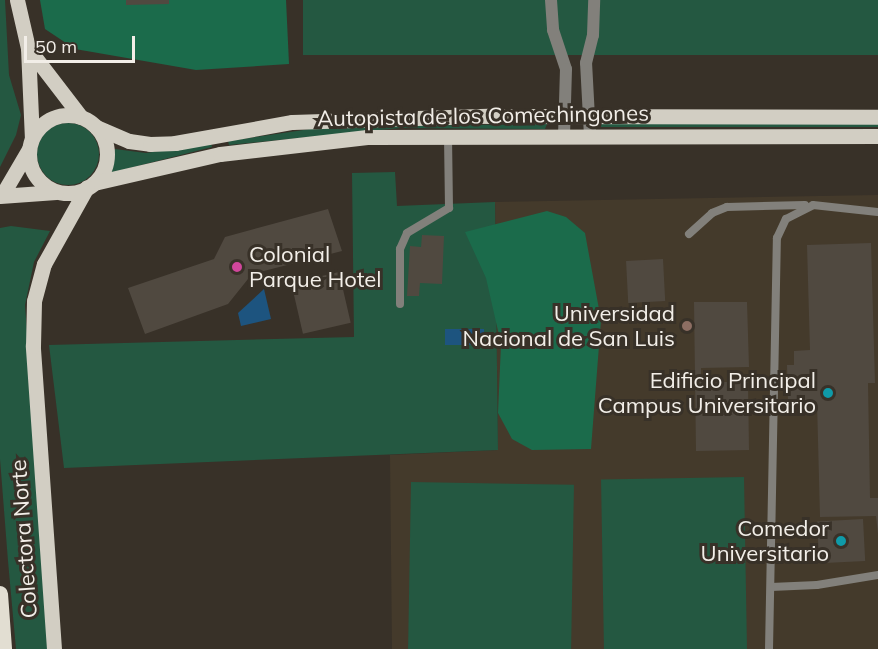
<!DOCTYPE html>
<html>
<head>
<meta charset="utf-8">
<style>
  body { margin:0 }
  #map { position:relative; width:878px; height:649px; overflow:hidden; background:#383128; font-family:Mulish,sans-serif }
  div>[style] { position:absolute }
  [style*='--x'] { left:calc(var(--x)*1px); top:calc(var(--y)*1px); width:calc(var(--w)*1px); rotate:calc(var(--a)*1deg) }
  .built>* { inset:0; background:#443a2b }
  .green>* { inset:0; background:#245841; transform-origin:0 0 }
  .round { border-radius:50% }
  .forest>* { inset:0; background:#1b6b4b }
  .water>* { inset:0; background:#1d547f; transform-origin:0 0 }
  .building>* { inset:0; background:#504940; transform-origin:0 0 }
  .service>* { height:8px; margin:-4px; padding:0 4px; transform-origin:4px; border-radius:4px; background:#82807b }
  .minor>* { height:12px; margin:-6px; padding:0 6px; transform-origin:6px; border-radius:6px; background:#82807b }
  .primary>* { height:15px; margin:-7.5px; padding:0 7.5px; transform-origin:7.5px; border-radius:7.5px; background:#d2cec3 }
  .primary>.ring { margin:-7.5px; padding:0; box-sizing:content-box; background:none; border:15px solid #d2cec3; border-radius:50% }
  .trunk>* { height:16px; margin:-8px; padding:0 8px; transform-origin:8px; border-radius:8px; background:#e2ded2 }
  .dots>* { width:16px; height:16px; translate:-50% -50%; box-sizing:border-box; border:3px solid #383128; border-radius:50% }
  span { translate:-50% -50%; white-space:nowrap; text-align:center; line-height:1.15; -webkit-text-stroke:6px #383128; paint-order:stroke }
  .street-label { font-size:22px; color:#f2eee8 }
  .poi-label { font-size:22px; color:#f2eee8 }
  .left { translate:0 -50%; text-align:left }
  .right { translate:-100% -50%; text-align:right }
  .scale { position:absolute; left:24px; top:36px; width:111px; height:27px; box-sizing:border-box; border:3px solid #f2eee8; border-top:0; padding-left:8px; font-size:18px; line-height:21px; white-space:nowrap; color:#f2eee8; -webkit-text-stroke:4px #383128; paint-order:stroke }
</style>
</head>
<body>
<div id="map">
  <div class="built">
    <i style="clip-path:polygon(878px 195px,878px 649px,392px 649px,390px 455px,498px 450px,495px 202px)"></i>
  </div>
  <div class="green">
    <i style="clip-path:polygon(0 0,5px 0,9px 75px,21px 115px,16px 135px,0 167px)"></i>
    <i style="left:303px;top:0;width:575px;height:55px"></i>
    <i style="left:878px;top:122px;width:5px;height:277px;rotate:90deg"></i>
    <i class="round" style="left:37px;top:123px;width:62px;height:62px"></i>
    <i style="clip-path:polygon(547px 124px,545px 129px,400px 128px,229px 145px,228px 141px,324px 127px)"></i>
    <i style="clip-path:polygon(211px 143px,212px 147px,106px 174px,115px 149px,146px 153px)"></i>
    <i style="clip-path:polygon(395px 172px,397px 206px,495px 202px,498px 450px,64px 468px,49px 345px,354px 337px,352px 173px)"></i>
    <i style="clip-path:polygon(11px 226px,50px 231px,34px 262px,25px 305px,50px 649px,16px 649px,8px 561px,0 459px,0 228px)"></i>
    <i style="left:744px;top:477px;width:172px;height:143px;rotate:89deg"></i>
    <i style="left:411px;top:482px;width:163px;height:167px;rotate:1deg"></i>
  </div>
  <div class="forest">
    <i style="clip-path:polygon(40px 0,286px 0,289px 64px,196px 70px,75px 49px,45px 29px)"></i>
    <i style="clip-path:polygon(547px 211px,566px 217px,585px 233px,601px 320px,591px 449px,532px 450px,512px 439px,498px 413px,501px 344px,486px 278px,465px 232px)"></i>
  </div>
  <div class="water">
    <i style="clip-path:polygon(264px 289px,271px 319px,241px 326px,238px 313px)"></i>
    <i style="left:445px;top:329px;width:39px;height:16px"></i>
  </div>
  <div class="building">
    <i style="clip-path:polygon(126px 0,169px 0,169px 4px,126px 5px)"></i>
    <i style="clip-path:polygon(328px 209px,342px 251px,252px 274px,228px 304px,145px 334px,128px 288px,214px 259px,225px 237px)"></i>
    <i style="clip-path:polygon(422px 235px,444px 236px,442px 284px,420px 283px,419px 296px,407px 296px,410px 246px,421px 247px)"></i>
    <i style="clip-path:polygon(871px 243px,875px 383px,868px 383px,870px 498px,878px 498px,878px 534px,876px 516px,820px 517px,817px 402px,788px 403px,787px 365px,794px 365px,794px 351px,810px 350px,807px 245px)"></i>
    <i style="left:663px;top:259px;width:42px;height:37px;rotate:87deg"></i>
    <i style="left:339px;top:272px;width:52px;height:49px;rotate:77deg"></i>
    <i style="clip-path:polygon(694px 302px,747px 302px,749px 367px,701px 368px,701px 382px,748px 382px,749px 450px,696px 451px)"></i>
    <i style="left:863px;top:519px;width:42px;height:46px;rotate:87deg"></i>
  </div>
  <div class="service">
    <i style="--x:689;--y:234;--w:31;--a:-42"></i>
    <i style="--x:712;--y:213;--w:16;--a:-22"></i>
    <i style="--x:727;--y:207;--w:78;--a:-1.5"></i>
    <i style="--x:400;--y:304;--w:55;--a:-90"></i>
    <i style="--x:400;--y:249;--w:17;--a:-66"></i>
    <i style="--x:407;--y:233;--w:49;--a:-30.8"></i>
    <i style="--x:449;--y:208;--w:72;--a:-90.8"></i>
    <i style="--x:771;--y:587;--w:46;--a:-2.5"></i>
    <i style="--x:817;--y:585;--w:62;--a:-9.3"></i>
    <i style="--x:769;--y:649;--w:411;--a:-88.9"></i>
    <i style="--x:777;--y:238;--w:21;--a:-65"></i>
    <i style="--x:786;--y:219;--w:30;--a:-27"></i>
    <i style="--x:813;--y:205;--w:65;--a:6.1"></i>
  </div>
  <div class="minor">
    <i style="--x:551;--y:0;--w:30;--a:86"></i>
    <i style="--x:553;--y:30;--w:41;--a:71.6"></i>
    <i style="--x:566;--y:69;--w:67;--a:91.7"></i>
    <i style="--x:590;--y:136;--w:73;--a:-93.1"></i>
    <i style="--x:586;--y:63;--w:29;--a:-76"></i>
    <i style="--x:593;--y:35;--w:35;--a:-88"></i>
  </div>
  <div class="primary">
    <i style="--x:17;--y:0;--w:49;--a:77.1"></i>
    <i style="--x:28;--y:48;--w:87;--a:52.5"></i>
    <i style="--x:28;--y:48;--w:90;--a:87.5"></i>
    <i class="ring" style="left:29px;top:115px;width:63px;height:63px"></i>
    <i style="--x:96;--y:127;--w:36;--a:23"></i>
    <i style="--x:129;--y:141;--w:21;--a:8"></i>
    <i style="--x:150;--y:144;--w:25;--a:-2"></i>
    <i style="--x:175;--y:143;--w:119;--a:-10.2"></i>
    <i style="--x:292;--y:122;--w:196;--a:-1.8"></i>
    <i style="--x:488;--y:116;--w:390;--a:0.1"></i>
    <i style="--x:94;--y:183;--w:129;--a:-13"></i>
    <i style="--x:220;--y:154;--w:148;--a:-6.6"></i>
    <i style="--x:367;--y:137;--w:511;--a:-0.11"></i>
    <i style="--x:2;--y:195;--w:53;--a:-59.6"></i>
    <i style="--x:0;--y:196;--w:56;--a:-4.1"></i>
    <i style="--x:54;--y:649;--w:304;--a:-94"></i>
    <i style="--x:33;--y:346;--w:45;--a:-88.7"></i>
    <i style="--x:34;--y:301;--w:38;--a:-75"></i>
    <i style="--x:44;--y:264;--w:88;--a:-60.8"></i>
  </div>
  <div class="trunk">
    <i style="--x:0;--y:594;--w:55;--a:85.8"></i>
  </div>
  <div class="dots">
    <i style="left:237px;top:267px;background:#d1479c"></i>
    <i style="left:687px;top:326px;background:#8d6e63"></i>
    <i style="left:828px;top:393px;background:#0f9aa8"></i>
    <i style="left:841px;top:541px;background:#0f9aa8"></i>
  </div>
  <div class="street-label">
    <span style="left:483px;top:116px;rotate:-1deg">Autopista de los Comechingones</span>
    <span style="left:24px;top:539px;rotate:-94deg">Colectora Norte</span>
  </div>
  <div class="poi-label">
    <span class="left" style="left:249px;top:267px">Colonial<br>Parque Hotel</span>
    <span class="right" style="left:675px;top:326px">Universidad<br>Nacional de San Luis</span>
    <span class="right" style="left:816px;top:393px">Edificio Principal<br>Campus Universitario</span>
    <span class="right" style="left:829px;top:541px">Comedor<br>Universitario</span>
  </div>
  <div class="scale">50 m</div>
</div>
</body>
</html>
